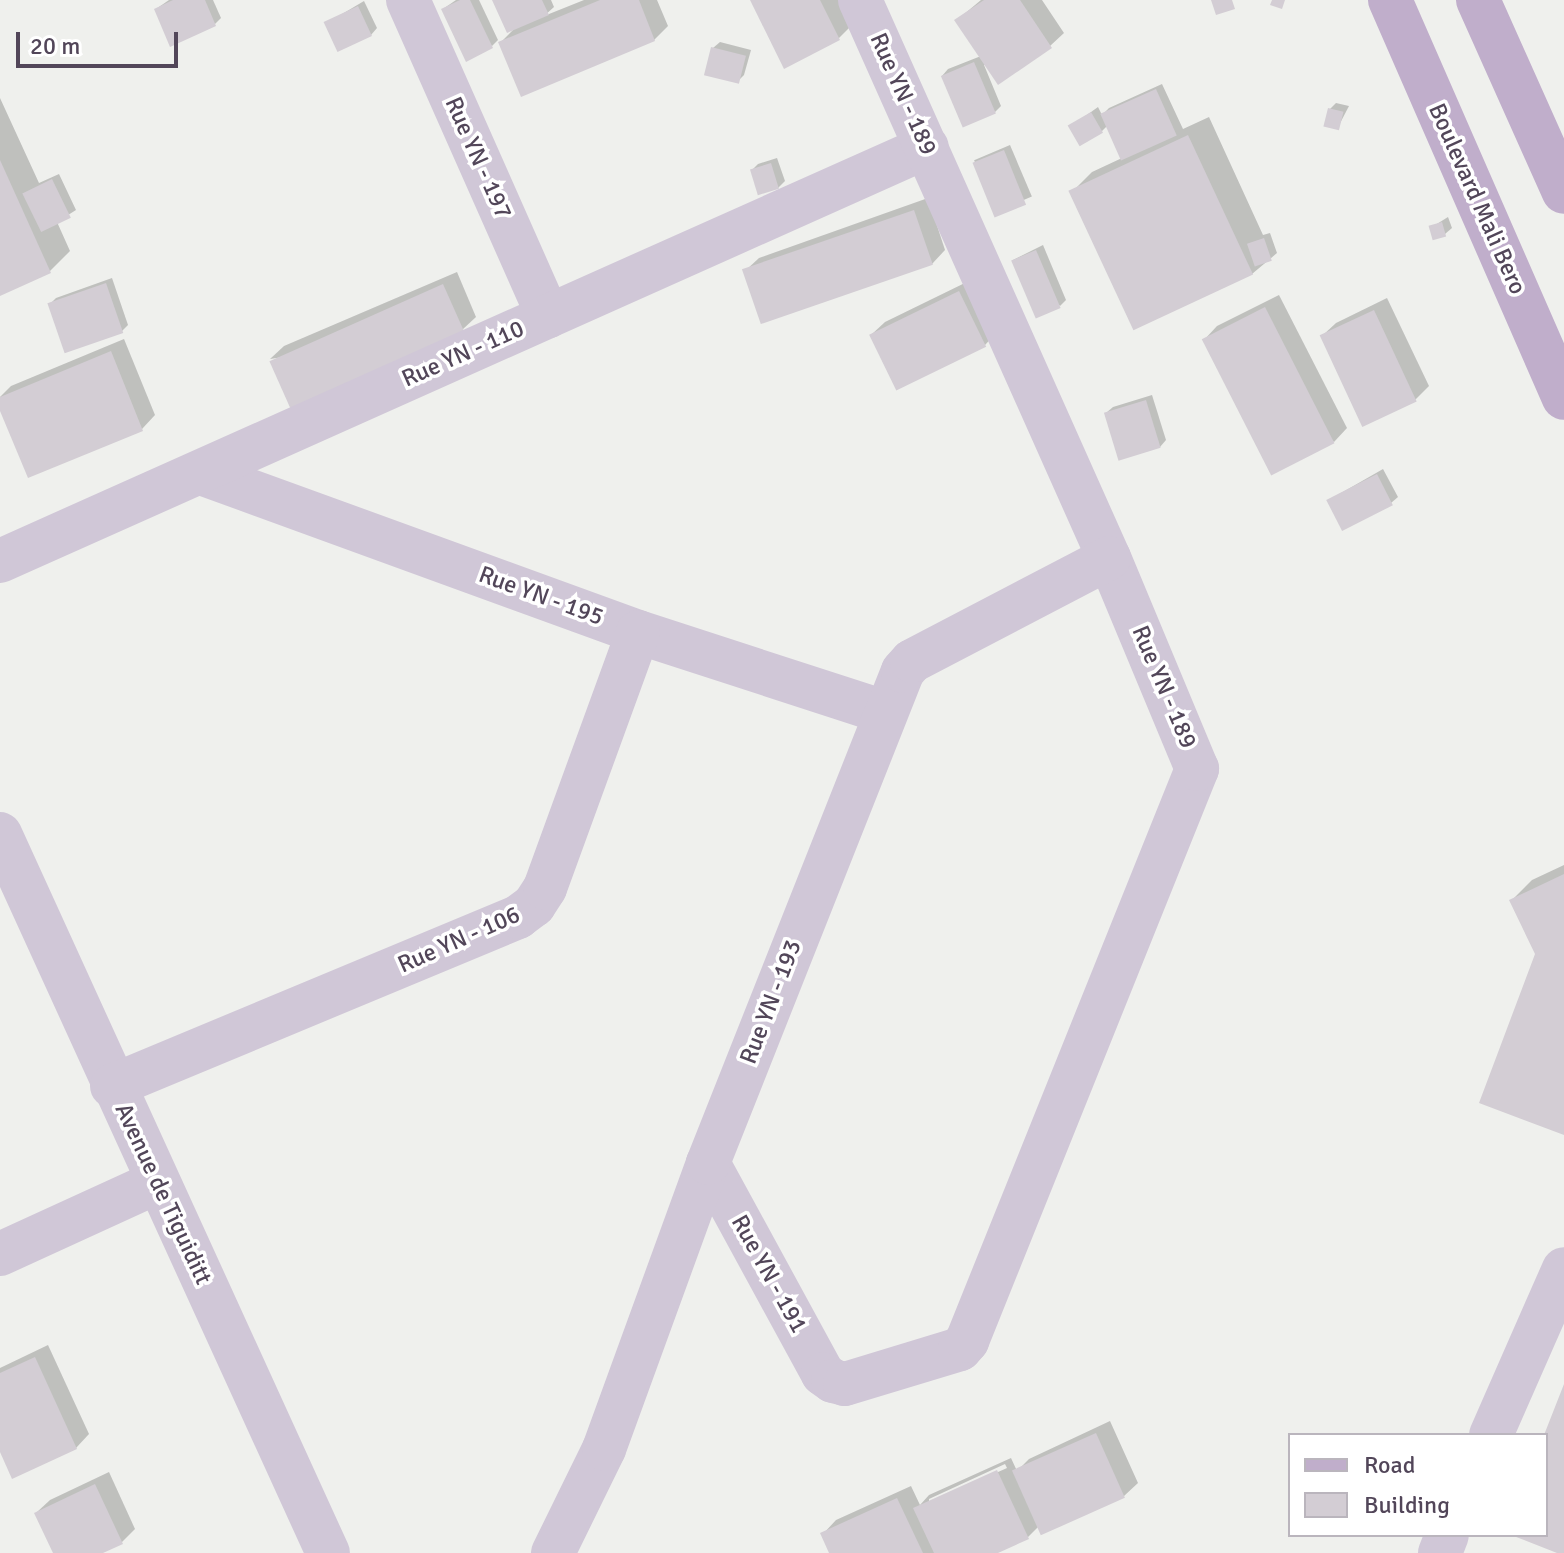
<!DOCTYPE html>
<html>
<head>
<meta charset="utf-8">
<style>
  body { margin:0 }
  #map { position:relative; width:1564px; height:1553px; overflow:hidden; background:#eff0ed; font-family:Signika,sans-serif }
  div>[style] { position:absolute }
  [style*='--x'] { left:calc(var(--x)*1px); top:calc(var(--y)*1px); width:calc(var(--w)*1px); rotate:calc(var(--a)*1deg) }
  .shadow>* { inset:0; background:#0003; transform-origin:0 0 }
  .building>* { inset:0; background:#d3cdd4; transform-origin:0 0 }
  .street>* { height:44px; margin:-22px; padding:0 22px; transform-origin:22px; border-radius:22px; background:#d0c7d7 }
  .primary>* { height:44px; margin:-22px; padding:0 22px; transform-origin:22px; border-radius:22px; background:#c0aecb }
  span { translate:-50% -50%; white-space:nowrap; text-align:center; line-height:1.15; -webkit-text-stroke:7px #fff; paint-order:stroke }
  .street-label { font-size:24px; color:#524659 }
  .legend { position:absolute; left:1288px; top:1433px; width:260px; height:104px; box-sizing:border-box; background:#fff; border:2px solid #bab5bd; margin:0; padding:10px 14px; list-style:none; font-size:24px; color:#524659 }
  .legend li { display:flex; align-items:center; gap:16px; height:40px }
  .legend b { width:40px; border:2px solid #bab5bd }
  .scale { position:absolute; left:16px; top:32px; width:162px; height:36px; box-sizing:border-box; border:4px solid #524659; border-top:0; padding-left:10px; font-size:24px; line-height:28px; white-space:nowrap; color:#524659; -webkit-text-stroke:6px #fff; paint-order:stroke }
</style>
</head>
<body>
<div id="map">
  <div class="shadow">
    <i style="clip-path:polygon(169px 0,213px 0,221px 18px,215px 24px,156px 9px)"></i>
    <i style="clip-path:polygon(456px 0,479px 0,498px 40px,492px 46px,443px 9px)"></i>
    <i style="clip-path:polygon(494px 0,551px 0,554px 7px,544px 16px,584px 0,657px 0,668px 26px,654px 40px,500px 43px,516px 27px)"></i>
    <i style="clip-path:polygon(752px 0,839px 0,852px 25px,838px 39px)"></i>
    <i style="clip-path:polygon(981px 0,1042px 0,1064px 33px,1050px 46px,984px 65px,1001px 106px,995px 112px,942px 76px,948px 69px,981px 56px,957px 20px)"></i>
    <i style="clip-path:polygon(364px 1px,377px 28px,371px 35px,327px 23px)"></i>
    <i style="clip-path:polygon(720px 42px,751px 50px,744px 75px,737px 82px,713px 48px)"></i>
    <i style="clip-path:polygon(1162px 84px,1183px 129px,1209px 117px,1263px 235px,1270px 233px,1277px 253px,1252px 274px,1072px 192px,1092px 172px,1122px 158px,1107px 126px,1102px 131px,1070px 127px,1098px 107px,1102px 115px,1109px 108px)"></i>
    <i style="clip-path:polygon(0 98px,39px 183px,59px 174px,76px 210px,57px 222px,70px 251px,50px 271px,0 294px)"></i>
    <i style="clip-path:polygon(1336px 103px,1349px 106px,1337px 129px,1330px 109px)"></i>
    <i style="left:1010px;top:145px;width:56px;height:39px;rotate:67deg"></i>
    <i style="clip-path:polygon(777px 158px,785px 181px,778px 188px,752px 170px,758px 164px)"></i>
    <i style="clip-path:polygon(928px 198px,945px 250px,932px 264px,745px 271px,759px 258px)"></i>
    <i style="clip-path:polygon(1448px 217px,1452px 228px,1445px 234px,1432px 227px)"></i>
    <i style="clip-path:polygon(1043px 245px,1066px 300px,1060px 306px,1013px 260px)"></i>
    <i style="clip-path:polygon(457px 272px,476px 317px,462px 330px,270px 359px,284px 346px)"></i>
    <i style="clip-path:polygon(112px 278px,128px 325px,122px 331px,50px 304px,56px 298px)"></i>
    <i style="clip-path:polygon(973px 279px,998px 331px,985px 345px,896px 388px,871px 335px,885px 322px)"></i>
    <i style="clip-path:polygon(1279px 295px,1347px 428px,1334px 442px,1204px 340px,1217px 326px)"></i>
    <i style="clip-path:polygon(1387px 298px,1429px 386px,1415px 400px,1363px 424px,1322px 336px,1336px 323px)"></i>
    <i style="clip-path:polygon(124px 339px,155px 415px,142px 429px,0 406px,0 397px,11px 386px)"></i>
    <i style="clip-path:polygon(1152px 395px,1166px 440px,1160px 447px,1106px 413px,1113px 407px)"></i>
    <i style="clip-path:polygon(1383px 469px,1398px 497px,1391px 503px,1329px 500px)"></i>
    <i style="clip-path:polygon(1564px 865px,1564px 1133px,1537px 954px,1512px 900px,1532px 880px)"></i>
    <i style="clip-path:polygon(48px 1345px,89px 1434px,76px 1448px,0 1448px,0 1368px)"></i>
    <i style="clip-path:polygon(evenodd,1110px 1421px,1138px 1483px,1124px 1496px,1044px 1533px,1040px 1525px,1028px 1537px,993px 1553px,832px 1553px,823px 1534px,836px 1520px,911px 1486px,920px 1505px,929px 1495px,1011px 1458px,1017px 1471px,1029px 1459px,1110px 1421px,1005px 1464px,1007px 1468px,929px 1503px,929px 1499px,1005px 1464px)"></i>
    <i style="clip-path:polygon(109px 1472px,135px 1529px,122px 1542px,99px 1553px,55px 1553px,36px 1513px,50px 1500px)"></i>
  </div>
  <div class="building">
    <i style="clip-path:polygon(173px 0,205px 0,216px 26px,170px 47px,154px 9px)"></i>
    <i style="clip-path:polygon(460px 0,470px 0,493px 48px,466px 62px,441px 9px)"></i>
    <i style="clip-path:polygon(492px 0,542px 0,549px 15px,507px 33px)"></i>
    <i style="clip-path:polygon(600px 0,639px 0,655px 41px,521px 97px,498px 42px)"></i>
    <i style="clip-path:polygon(750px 0,820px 0,840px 40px,784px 69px)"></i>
    <i style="clip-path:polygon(984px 0,1020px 0,1052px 48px,998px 85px,954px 20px)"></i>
    <i style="clip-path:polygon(1211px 0,1232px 0,1235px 9px,1216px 15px)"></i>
    <i style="clip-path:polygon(1272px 0,1285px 0,1282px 9px,1270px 5px)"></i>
    <i style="left:358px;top:6px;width:33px;height:38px;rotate:65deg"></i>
    <i style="left:711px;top:47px;width:36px;height:29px;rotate:14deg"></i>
    <i style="left:974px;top:62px;width:56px;height:36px;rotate:67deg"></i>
    <i style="left:1156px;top:89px;width:51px;height:61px;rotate:66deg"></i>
    <i style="left:1328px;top:108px;width:16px;height:19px;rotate:14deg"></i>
    <i style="left:1091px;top:112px;width:24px;height:27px;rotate:60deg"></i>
    <i style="left:1188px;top:135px;width:154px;height:132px;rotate:65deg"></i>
    <i style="left:1004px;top:150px;width:59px;height:34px;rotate:68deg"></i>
    <i style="clip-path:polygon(0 160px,51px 273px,0 296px)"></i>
    <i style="left:771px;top:163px;width:27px;height:22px;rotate:73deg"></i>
    <i style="left:52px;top:179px;width:43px;height:33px;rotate:64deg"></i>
    <i style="left:914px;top:210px;width:58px;height:182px;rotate:71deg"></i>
    <i style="left:1442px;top:222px;width:15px;height:14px;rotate:74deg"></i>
    <i style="left:1264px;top:238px;width:24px;height:18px;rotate:71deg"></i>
    <i style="left:1036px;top:250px;width:63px;height:27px;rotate:67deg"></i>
    <i style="left:106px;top:283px;width:53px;height:62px;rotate:71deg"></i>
    <i style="left:443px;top:284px;width:52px;height:190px;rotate:66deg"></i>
    <i style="left:959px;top:291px;width:62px;height:100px;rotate:64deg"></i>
    <i style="left:1265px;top:307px;width:153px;height:71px;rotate:63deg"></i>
    <i style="left:1374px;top:310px;width:101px;height:60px;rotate:65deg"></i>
    <i style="clip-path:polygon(111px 351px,143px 431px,28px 478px,0 411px,0 397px)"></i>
    <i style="left:1146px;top:400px;width:50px;height:44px;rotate:73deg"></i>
    <i style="left:1377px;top:474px;width:35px;height:57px;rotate:63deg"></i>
    <i style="clip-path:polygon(1564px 874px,1564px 1135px,1479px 1103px,1535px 954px,1509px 900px)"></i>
    <i style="clip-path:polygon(35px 1357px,77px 1449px,12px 1479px,0 1452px,0 1373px)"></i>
    <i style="clip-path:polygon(1564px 1384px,1564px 1553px,1557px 1553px,1511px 1535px,1546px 1535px,1544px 1435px)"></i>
    <i style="left:1096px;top:1433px;width:71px;height:92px;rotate:66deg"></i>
    <i style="clip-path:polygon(997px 1470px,1029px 1539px,998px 1553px,934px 1553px,913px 1508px)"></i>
    <i style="clip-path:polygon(95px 1484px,123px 1544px,103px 1553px,53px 1553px,34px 1513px)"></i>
    <i style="clip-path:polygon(897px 1498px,923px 1553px,829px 1553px,820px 1533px)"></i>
  </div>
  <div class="street">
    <i style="--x:408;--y:0;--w:346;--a:66.1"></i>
    <i style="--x:201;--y:473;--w:465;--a:20"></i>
    <i style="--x:638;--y:632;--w:259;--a:18"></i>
    <i style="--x:0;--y:561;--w:1015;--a:-24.07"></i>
    <i style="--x:0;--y:834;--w:790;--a:65.48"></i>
    <i style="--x:112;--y:1086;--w:440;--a:-22.6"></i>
    <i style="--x:518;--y:917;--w:20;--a:-37"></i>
    <i style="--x:534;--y:905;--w:20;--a:-57"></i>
    <i style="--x:545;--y:888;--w:272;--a:-70"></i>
    <i style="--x:708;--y:1163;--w:240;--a:61.4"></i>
    <i style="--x:823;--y:1374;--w:12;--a:35"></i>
    <i style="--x:833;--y:1381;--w:12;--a:14"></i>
    <i style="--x:845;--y:1384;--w:120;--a:-16.9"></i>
    <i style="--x:960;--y:1349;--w:11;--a:-49"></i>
    <i style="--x:967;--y:1341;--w:617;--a:-68.1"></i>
    <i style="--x:1197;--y:769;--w:229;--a:-112.6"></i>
    <i style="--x:1109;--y:558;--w:611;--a:-114.05"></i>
    <i style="--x:0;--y:1254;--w:173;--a:-24.6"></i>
    <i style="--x:1491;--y:1435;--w:181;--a:-66.3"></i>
    <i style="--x:553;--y:1553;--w:116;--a:-63.9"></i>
    <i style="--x:604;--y:1449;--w:304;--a:-70"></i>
    <i style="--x:708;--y:1163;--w:529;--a:-68.38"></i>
    <i style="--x:903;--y:671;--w:13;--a:-48"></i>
    <i style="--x:912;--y:661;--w:222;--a:-27.6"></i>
    <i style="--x:1440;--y:1553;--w:19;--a:-69"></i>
  </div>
  <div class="primary">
    <i style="--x:1390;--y:0;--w:434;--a:66.4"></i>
    <i style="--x:1478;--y:0;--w:210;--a:65.9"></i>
  </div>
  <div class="street-label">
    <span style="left:903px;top:94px;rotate:66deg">Rue YN - 189</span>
    <span style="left:478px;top:158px;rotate:66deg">Rue YN - 197</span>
    <span style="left:1477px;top:199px;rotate:66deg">Boulevard Mali Bero</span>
    <span style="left:463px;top:354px;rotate:-24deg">Rue YN - 110</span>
    <span style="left:541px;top:596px;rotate:20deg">Rue YN - 195</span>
    <span style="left:1164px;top:687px;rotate:67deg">Rue YN - 189</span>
    <span style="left:459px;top:940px;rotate:-24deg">Rue YN - 106</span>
    <span style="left:771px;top:1002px;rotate:-69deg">Rue YN - 193</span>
    <span style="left:163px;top:1194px;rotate:65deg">Avenue de Tiguiditt</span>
    <span style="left:769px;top:1274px;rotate:61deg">Rue YN - 191</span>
  </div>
  <ul class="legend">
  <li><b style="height:10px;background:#c0aecb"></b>Road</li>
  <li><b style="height:22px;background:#d3cdd4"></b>Building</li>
  </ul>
  <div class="scale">20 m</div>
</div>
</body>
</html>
